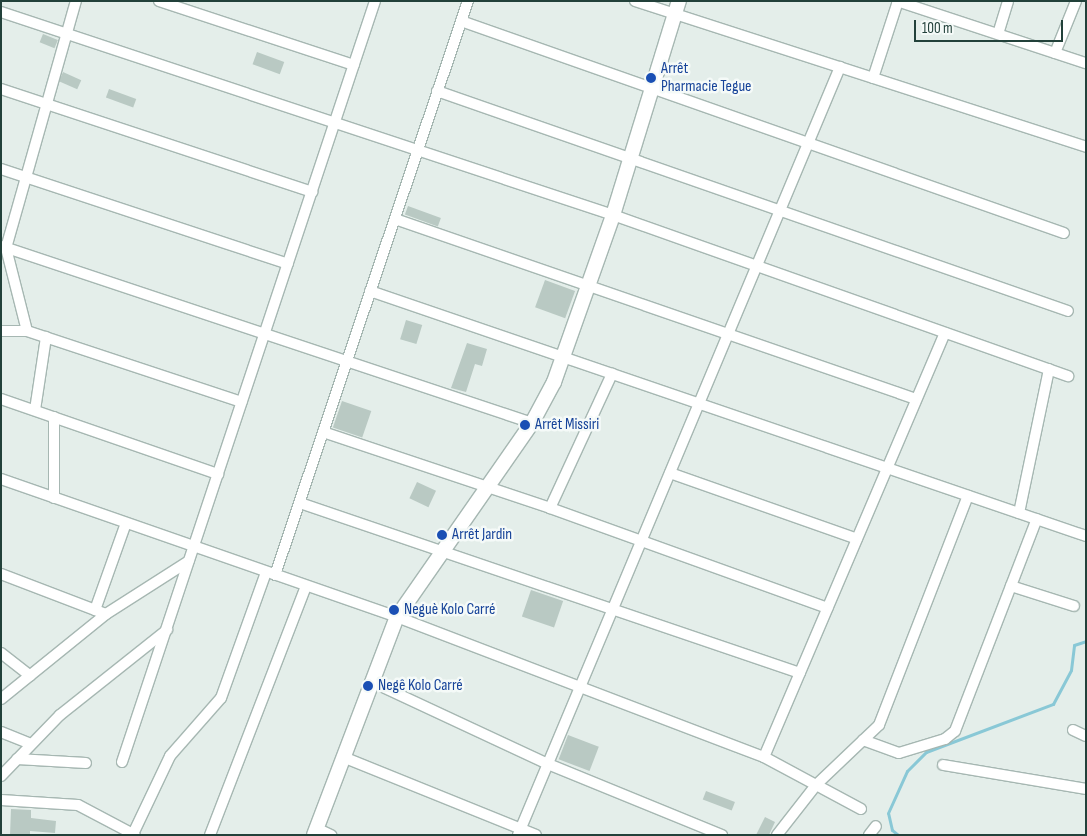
<!DOCTYPE html>
<html>
<head>
<meta charset="utf-8">
<style>
  body { margin:0 }
  #map { position:relative; width:1087px; height:836px; overflow:hidden; background:#e4eeea; font-family:"Sofia Sans Condensed",sans-serif }
  div>[style] { position:absolute }
  [style*='--x'] { left:calc(var(--x)*1px); top:calc(var(--y)*1px); width:calc(var(--w)*1px); rotate:calc(var(--a)*1deg) }
  .stream>* { height:3px; margin:-1.5px; padding:0 1.5px; transform-origin:1.5px; border-radius:1.5px; background:#89c8d6 }
  .building>* { inset:0; background:#b9c9c3; transform-origin:0 0 }
  .roads { filter:drop-shadow(1px 0 #a6b7b2) drop-shadow(-1px 0 #a6b7b2) drop-shadow(0 1px #a6b7b2) drop-shadow(0 -1px #a6b7b2) }
  .minor>* { height:10px; margin:-5px; padding:0 5px; transform-origin:5px; border-radius:5px; background:#fff }
  .tertiary>* { height:14px; margin:-7px; padding:0 7px; transform-origin:7px; border-radius:7px; background:#fff }
  .dots>* { width:14px; height:14px; translate:-50% -50%; box-sizing:border-box; border:2px solid #f5faf8; border-radius:50% }
  span { translate:-50% -50%; white-space:nowrap; text-align:center; line-height:1.15; -webkit-text-stroke:5px #f5faf8; paint-order:stroke }
  .transit-label { font-size:16px; color:#164399 }
  .left { translate:0 -50%; text-align:left }
  .frame { position:absolute; inset:0; border:2px solid #22413a; pointer-events:none }
  .scale { position:absolute; left:914px; top:20px; width:149px; height:22px; box-sizing:border-box; border:2px solid #22413a; border-top:0; padding-left:6px; font-size:15px; line-height:18px; white-space:nowrap; color:#22413a; -webkit-text-stroke:4px #f5faf8; paint-order:stroke }
</style>
</head>
<body>
<div id="map">
  <div class="stream">
    <i style="--x:898;--y:835;--w:8;--a:-140"></i>
    <i style="--x:892;--y:830;--w:17;--a:-103"></i>
    <i style="--x:888;--y:813;--w:46;--a:-65.7"></i>
    <i style="--x:907;--y:771;--w:27;--a:-45"></i>
    <i style="--x:926;--y:752;--w:136;--a:-20.7"></i>
    <i style="--x:1053;--y:704;--w:38;--a:-62"></i>
    <i style="--x:1071;--y:670;--w:25;--a:-83"></i>
    <i style="--x:1074;--y:645;--w:13;--a:-18"></i>
  </div>
  <div class="building">
    <i style="left:43px;top:34px;width:16px;height:9px;rotate:22deg"></i>
    <i style="left:257px;top:52px;width:29px;height:13px;rotate:20deg"></i>
    <i style="left:63px;top:72px;width:20px;height:10px;rotate:24deg"></i>
    <i style="left:109px;top:89px;width:29px;height:9px;rotate:20deg"></i>
    <i style="left:408px;top:206px;width:35px;height:9px;rotate:20deg"></i>
    <i style="left:545px;top:280px;width:32px;height:29px;rotate:20deg"></i>
    <i style="left:406px;top:320px;width:17px;height:20px;rotate:17deg"></i>
    <i style="clip-path:polygon(467px 343px,487px 349px,482px 366px,475px 364px,466px 392px,451px 388px)"></i>
    <i style="left:342px;top:401px;width:31px;height:28px;rotate:19deg"></i>
    <i style="left:417px;top:482px;width:21px;height:18px;rotate:25deg"></i>
    <i style="left:531px;top:590px;width:34px;height:28px;rotate:19deg"></i>
    <i style="left:568px;top:735px;width:33px;height:26px;rotate:21deg"></i>
    <i style="left:706px;top:791px;width:31px;height:9px;rotate:21deg"></i>
    <i style="clip-path:polygon(11px 809px,31px 810px,31px 818px,56px 821px,55px 833px,30px 831px,30px 835px,10px 835px)"></i>
    <i style="clip-path:polygon(765px 817px,775px 822px,769px 835px,756px 835px)"></i>
  </div>
  <div class="roads">
    <div class="minor">
      <i style="--x:159;--y:1;--w:205;--a:18.2"></i>
      <i style="--x:635;--y:1;--w:474;--a:17.9"></i>
      <i style="--x:897;--y:1;--w:199;--a:18.2"></i>
      <i style="--x:1;--y:12;--w:645;--a:18.35"></i>
      <i style="--x:613;--y:215;--w:483;--a:19.5"></i>
      <i style="--x:461;--y:21;--w:639;--a:19.37"></i>
      <i style="--x:998;--y:34;--w:34;--a:-73"></i>
      <i style="--x:1055;--y:53;--w:56;--a:-68"></i>
      <i style="--x:873;--y:78;--w:81;--a:-72"></i>
      <i style="--x:1;--y:89;--w:328;--a:18.3"></i>
      <i style="--x:437;--y:91;--w:668;--a:19.22"></i>
      <i style="--x:1;--y:169;--w:302;--a:18.3"></i>
      <i style="--x:395;--y:219;--w:551;--a:19.06"></i>
      <i style="--x:1;--y:246;--w:560;--a:18.43"></i>
      <i style="--x:370;--y:291;--w:757;--a:18.89"></i>
      <i style="--x:1;--y:331;--w:26;--a:0"></i>
      <i style="--x:27;--y:331;--w:226;--a:18.3"></i>
      <i style="--x:27;--y:331;--w:86;--a:-104.2"></i>
      <i style="--x:6;--y:248;--w:257;--a:-74.2"></i>
      <i style="--x:1;--y:399;--w:230;--a:19.1"></i>
      <i style="--x:35;--y:410;--w:74;--a:-81.4"></i>
      <i style="--x:323;--y:432;--w:239;--a:18.5"></i>
      <i style="--x:550;--y:508;--w:295;--a:19.8"></i>
      <i style="--x:670;--y:473;--w:198;--a:19.4"></i>
      <i style="--x:1;--y:479;--w:419;--a:19.2"></i>
      <i style="--x:397;--y:617;--w:393;--a:20.9"></i>
      <i style="--x:764;--y:757;--w:110;--a:28.2"></i>
      <i style="--x:54;--y:498;--w:81;--a:-90"></i>
      <i style="--x:300;--y:503;--w:528;--a:18.78"></i>
      <i style="--x:550;--y:508;--w:148;--a:-65.2"></i>
      <i style="--x:1019;--y:513;--w:147;--a:-78.2"></i>
      <i style="--x:1;--y:574;--w:112;--a:20.9"></i>
      <i style="--x:275;--y:575;--w:606;--a:-71.42"></i>
      <i style="--x:1011;--y:586;--w:66;--a:17.6"></i>
      <i style="--x:95;--y:610;--w:92;--a:-70.4"></i>
      <i style="--x:1;--y:653;--w:37;--a:38"></i>
      <i style="--x:372;--y:682;--w:194;--a:25"></i>
      <i style="--x:548;--y:764;--w:188;--a:22.2"></i>
      <i style="--x:1;--y:699;--w:135;--a:-39"></i>
      <i style="--x:106;--y:614;--w:98;--a:-32.6"></i>
      <i style="--x:1073;--y:730;--w:14;--a:25"></i>
      <i style="--x:1;--y:732;--w:32;--a:22"></i>
      <i style="--x:863;--y:740;--w:38;--a:20"></i>
      <i style="--x:899;--y:753;--w:48;--a:-16.9"></i>
      <i style="--x:945;--y:739;--w:13;--a:-39"></i>
      <i style="--x:955;--y:731;--w:227;--a:-68.9"></i>
      <i style="--x:343;--y:757;--w:208;--a:22"></i>
      <i style="--x:764;--y:757;--w:461;--a:-66.9"></i>
      <i style="--x:17;--y:759;--w:69;--a:3.3"></i>
      <i style="--x:122;--y:762;--w:802;--a:-71.61"></i>
      <i style="--x:943;--y:765;--w:145;--a:9.5"></i>
      <i style="--x:1;--y:776;--w:85;--a:-46"></i>
      <i style="--x:60;--y:715;--w:137;--a:-38.5"></i>
      <i style="--x:1;--y:800;--w:77;--a:3.7"></i>
      <i style="--x:78;--y:805;--w:64;--a:27.8"></i>
      <i style="--x:316;--y:828;--w:17;--a:25"></i>
      <i style="--x:133;--y:834;--w:86;--a:-64.6"></i>
      <i style="--x:170;--y:756;--w:77;--a:-48.7"></i>
      <i style="--x:221;--y:698;--w:134;--a:-70.3"></i>
      <i style="--x:210;--y:835;--w:267;--a:-68.9"></i>
      <i style="--x:518;--y:835;--w:833;--a:-67.25"></i>
      <i style="--x:777;--y:835;--w:63;--a:-52"></i>
      <i style="--x:816;--y:785;--w:87;--a:-43.6"></i>
      <i style="--x:879;--y:725;--w:246;--a:-68.8"></i>
      <i style="--x:869;--y:835;--w:11;--a:-52"></i>
    </div>
    <div class="tertiary">
      <i style="--x:314;--y:835;--w:233;--a:-69.2"></i>
      <i style="--x:397;--y:617;--w:236;--a:-55.2"></i>
      <i style="--x:532;--y:423;--w:47;--a:-61.8"></i>
      <i style="--x:554;--y:382;--w:177;--a:-70.5"></i>
      <i style="--x:613;--y:215;--w:224;--a:-72.9"></i>
    </div>
  </div>
  <div class="dots">
    <i style="left:651px;top:78px;background:#1a4fb4"></i>
    <i style="left:525px;top:425px;background:#1a4fb4"></i>
    <i style="left:442px;top:535px;background:#1a4fb4"></i>
    <i style="left:394px;top:610px;background:#1a4fb4"></i>
    <i style="left:368px;top:686px;background:#1a4fb4"></i>
  </div>
  <div class="transit-label">
    <span class="left" style="left:661px;top:78px">Arrêt<br>Pharmacie Tegue</span>
    <span class="left" style="left:535px;top:425px">Arrêt Missiri</span>
    <span class="left" style="left:452px;top:535px">Arrêt Jardin</span>
    <span class="left" style="left:404px;top:610px">Neguè Kolo Carré</span>
    <span class="left" style="left:378px;top:686px">Negê Kolo Carré</span>
  </div>
  <div class="frame"></div>
  <div class="scale">100 m</div>
</div>
</body>
</html>
